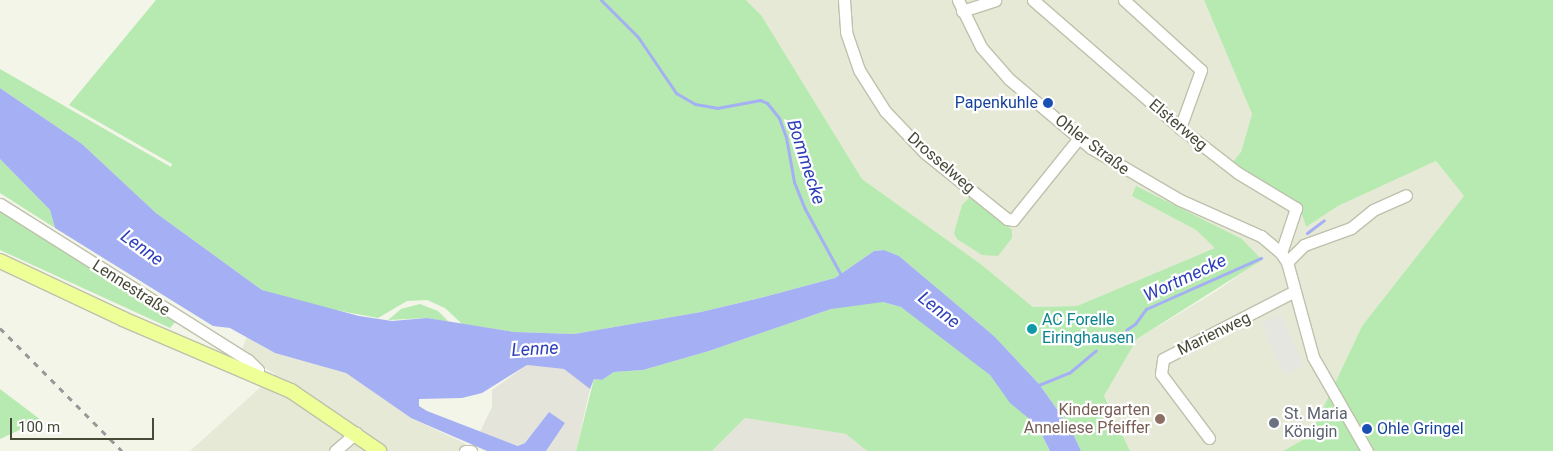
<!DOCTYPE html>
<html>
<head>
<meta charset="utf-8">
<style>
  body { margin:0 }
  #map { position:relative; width:1553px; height:451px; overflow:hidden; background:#f3f5e9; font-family:Roboto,sans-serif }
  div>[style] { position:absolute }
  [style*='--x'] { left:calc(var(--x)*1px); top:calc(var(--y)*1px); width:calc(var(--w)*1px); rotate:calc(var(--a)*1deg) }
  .residential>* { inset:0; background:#e7e9d7 }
  .industrial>* { inset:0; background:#e4e4da }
  .green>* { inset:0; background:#b7eab0 }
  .parking>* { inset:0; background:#e6e6e0; transform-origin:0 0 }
  .water>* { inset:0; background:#a4b0f3 }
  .stream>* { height:3px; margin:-1.5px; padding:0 1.5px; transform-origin:1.5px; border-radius:1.5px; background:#a4b0f3 }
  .roads { filter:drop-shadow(1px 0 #bec1ab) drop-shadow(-1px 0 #bec1ab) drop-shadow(0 1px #bec1ab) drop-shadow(0 -1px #bec1ab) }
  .minor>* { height:11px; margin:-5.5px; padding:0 5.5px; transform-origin:5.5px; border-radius:5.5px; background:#fff }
  .major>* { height:14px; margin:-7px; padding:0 7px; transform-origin:7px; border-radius:7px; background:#efff97 }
  .rail>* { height:3px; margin-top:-1.5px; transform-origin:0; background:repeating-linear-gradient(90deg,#989898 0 6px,transparent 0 12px) }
  .dots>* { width:14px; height:14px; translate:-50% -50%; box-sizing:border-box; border:2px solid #fff; border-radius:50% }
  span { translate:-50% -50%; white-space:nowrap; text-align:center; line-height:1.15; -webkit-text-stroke:4.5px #fff; paint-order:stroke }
  .transit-label { font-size:16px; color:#164399 }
  .right { translate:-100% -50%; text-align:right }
  .left { translate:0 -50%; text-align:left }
  .street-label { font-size:16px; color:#484937 }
  .culture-label { font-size:16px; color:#0d838f }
  .education-label { font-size:16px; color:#785e54 }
  .worship-label { font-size:16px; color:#5b616d }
  .water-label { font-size:18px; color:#2c3fb9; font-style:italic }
  .scale { position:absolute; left:10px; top:418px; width:144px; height:22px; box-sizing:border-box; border:2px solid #484937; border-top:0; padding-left:6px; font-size:15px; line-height:18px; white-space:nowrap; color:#484937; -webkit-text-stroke:4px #fff; paint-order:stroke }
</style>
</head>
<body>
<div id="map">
  <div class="residential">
    <i style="clip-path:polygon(746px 0,1204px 0,1252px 114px,1241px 152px,1300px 208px,1306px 227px,1338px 206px,1436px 161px,1464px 196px,1362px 326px,1310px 436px,1283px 451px,1130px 451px,1104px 396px,1137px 339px,1215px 292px,1262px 259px,1133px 196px,1196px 230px,1216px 248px,1077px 306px,1033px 307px,982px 265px,862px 179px,761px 15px)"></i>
    <i style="clip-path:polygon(247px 337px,275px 353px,346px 373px,411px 418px,466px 444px,463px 451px,190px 451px,275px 374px,261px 366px,242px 349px)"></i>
  </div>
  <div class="industrial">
    <i style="clip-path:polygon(527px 365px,564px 369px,590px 389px,576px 451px,546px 451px,565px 423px,549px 412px,525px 443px,519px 446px,480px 432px,492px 407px,492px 390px)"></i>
    <i style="clip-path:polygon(745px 418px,846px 434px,867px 451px,712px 451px)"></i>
  </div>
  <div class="green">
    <i style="clip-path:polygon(156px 0,746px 0,761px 15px,862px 179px,982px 265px,1033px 307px,1077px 306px,1215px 248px,1196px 230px,1132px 196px,1136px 186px,1242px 239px,1262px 260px,1137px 339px,1104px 396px,1130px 451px,1081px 451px,1071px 429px,1039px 384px,994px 336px,899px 256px,884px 250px,874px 251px,835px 278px,760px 298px,701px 312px,574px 334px,515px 332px,462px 324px,445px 308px,427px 300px,407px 301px,378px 318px,304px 304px,262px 290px,156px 213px,82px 144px,0 88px,0 69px,171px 167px,172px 164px,69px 105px)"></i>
    <i style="clip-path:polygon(1204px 0,1553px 0,1553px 451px,1283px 451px,1310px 436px,1362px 326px,1464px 196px,1436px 161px,1338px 206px,1306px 227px,1300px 208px,1232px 163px,1241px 152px,1252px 114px)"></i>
    <i style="clip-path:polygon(0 159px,50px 210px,55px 228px,0 193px)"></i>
    <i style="clip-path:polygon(971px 196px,1012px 230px,1012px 238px,998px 256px,982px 255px,957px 239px,954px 233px,962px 205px)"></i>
    <i style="clip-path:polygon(0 206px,177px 320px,170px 328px,0 250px)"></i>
    <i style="clip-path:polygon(862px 302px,883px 302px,901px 307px,936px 331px,990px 375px,1010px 402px,1037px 425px,1050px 451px,867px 451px,846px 434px,745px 418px,712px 451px,576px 451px,594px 379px,602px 380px,614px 372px,643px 370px,709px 351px,831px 309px)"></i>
    <i style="clip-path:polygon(420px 304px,438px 311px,449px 322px,427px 318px,388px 320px,401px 309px)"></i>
    <i style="clip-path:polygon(0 389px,41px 420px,0 439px)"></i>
  </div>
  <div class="parking">
    <i style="left:1281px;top:314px;width:57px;height:22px;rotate:66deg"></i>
  </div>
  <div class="water">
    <i style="clip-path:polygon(0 88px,82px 144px,156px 213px,262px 290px,359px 316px,392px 321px,427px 318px,515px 332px,574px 334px,701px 312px,760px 298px,835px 278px,874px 251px,884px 250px,899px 256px,994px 336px,1039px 384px,1071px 429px,1081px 451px,1050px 451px,1037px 425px,1010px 403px,990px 375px,901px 307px,883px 302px,831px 309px,709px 351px,643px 370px,614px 372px,602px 380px,594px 379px,590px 389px,564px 369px,527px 365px,482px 393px,462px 398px,419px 399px,419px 406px,427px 411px,518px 446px,525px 443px,549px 412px,565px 423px,546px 451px,487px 451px,411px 418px,346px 373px,275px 353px,230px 328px,213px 326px,55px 228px,50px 210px,0 159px)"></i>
  </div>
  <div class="stream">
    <i style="--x:601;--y:0;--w:52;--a:45"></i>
    <i style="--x:638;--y:37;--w:68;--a:55.8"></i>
    <i style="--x:676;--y:93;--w:22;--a:30"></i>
    <i style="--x:695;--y:104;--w:22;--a:10"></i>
    <i style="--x:717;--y:108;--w:44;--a:-10.5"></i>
    <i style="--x:760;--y:100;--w:8;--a:23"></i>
    <i style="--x:767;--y:103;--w:19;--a:51"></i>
    <i style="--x:779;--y:118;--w:20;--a:70"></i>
    <i style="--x:786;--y:137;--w:46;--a:79.9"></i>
    <i style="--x:794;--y:182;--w:29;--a:68"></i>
    <i style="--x:805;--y:209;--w:77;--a:61.4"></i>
    <i style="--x:1307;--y:233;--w:21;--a:-37"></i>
    <i style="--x:1126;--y:330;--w:11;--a:-34"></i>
    <i style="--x:1135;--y:324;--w:19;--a:-54"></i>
    <i style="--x:1146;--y:309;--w:126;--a:-23.9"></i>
    <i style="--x:1036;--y:386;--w:35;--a:-22"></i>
    <i style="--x:1069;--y:373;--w:35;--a:-40"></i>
  </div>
  <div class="roads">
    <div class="minor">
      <i style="--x:844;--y:0;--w:32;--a:86"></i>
      <i style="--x:846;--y:32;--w:40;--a:71.1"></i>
      <i style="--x:859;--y:70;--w:49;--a:57.6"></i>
      <i style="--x:885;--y:111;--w:58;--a:46.4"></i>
      <i style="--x:925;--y:153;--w:105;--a:38.8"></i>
      <i style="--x:1007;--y:219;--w:6;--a:9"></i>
      <i style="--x:1013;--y:220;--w:105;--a:-51.2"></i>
      <i style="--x:958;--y:0;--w:52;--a:63.9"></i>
      <i style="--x:981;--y:47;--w:43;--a:48.8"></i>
      <i style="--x:1009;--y:79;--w:107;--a:40.1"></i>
      <i style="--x:1091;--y:148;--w:103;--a:30.3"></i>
      <i style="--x:1180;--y:200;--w:89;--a:24"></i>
      <i style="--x:1261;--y:236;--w:26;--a:40"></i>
      <i style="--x:1281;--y:253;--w:11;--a:56"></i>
      <i style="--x:1287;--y:262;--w:98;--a:74.7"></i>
      <i style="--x:1313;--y:357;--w:108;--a:60.1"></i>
      <i style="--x:1033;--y:0;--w:195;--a:41"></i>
      <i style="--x:1180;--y:128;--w:73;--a:37.8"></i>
      <i style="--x:1238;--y:173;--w:68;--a:31.1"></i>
      <i style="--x:1296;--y:208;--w:47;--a:108.4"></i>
      <i style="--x:1124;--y:0;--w:104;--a:42.3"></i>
      <i style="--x:1201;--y:70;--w:62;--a:109.9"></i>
      <i style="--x:962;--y:11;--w:35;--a:-18"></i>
      <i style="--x:0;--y:204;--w:293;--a:32.2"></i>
      <i style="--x:248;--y:360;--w:14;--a:45"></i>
      <i style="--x:258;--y:370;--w:5;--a:101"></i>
      <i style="--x:1287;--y:262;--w:24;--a:-45"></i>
      <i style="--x:1304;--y:245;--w:50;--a:-19.9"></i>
      <i style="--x:1351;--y:228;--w:28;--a:-39"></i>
      <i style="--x:1373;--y:210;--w:36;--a:-24"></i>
      <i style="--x:1209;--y:438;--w:80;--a:-126.9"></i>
      <i style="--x:1161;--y:374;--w:15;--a:-82"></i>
      <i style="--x:1163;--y:359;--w:148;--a:-27.3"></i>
      <i style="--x:335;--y:451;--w:28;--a:-41"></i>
      <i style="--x:465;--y:451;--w:6;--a:0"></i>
    </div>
    <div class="major">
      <i style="--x:0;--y:261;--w:136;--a:25.2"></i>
      <i style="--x:123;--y:319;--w:183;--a:23.2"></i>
      <i style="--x:291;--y:391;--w:107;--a:34.3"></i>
    </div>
  </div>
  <div class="rail">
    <i style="--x:0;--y:328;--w:173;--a:45.2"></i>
  </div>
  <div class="dots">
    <i style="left:1048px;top:103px;background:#1a4fb4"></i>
    <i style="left:1032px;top:329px;background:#0f9aa8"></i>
    <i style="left:1160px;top:419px;background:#8d6e63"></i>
    <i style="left:1274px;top:423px;background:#6b7280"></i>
    <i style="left:1367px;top:429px;background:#1a4fb4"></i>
  </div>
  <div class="transit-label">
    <span class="right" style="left:1038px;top:103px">Papenkuhle</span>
    <span class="left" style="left:1377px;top:429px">Ohle Gringel</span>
  </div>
  <div class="street-label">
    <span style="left:1178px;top:125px;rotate:40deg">Elsterweg</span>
    <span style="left:1092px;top:145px;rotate:37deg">Ohler Straße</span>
    <span style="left:941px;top:163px;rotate:41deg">Drosselweg</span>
    <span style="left:131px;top:288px;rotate:33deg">Lennestraße</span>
    <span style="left:1214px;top:334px;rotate:-26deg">Marienweg</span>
  </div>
  <div class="culture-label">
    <span class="left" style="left:1042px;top:329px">AC Forelle<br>Eiringhausen</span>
  </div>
  <div class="education-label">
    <span class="right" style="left:1150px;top:419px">Kindergarten<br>Anneliese Pfeiffer</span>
  </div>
  <div class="worship-label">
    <span class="left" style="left:1284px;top:423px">St. Maria<br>Königin</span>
  </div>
  <div class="water-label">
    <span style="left:806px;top:162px;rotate:72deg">Bommecke</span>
    <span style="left:142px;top:248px;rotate:36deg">Lenne</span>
    <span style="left:1185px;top:278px;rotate:-25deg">Wortmecke</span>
    <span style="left:939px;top:310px;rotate:38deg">Lenne</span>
    <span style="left:535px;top:349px;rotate:-3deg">Lenne</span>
  </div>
  <div class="scale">100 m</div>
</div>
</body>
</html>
